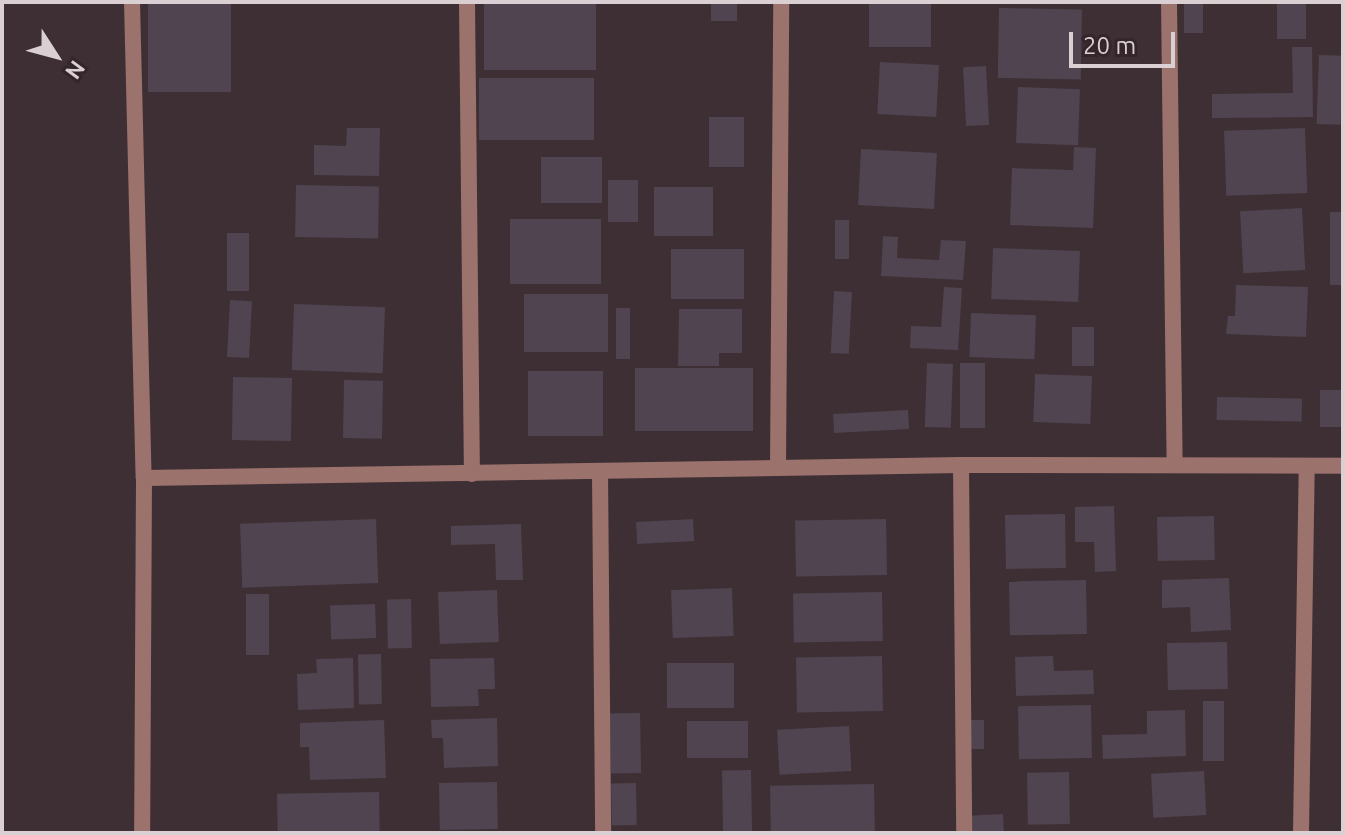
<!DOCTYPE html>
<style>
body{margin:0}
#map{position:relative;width:1345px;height:835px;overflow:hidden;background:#3e2f34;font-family:Ubuntu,sans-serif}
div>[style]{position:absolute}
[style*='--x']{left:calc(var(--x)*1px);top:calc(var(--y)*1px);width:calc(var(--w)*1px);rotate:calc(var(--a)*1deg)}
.building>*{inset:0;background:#4f4450;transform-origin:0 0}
.street>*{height:16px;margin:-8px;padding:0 8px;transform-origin:8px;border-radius:8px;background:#9c726d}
span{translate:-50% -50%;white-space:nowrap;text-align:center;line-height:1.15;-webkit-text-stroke:6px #34252a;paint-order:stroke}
.frame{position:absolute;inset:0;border:4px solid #dacfd3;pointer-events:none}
.north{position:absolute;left:16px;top:16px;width:80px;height:80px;-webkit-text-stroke:6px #34252a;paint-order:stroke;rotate:126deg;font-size:22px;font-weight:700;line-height:32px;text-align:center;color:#dacfd3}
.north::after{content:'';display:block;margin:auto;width:28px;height:36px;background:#dacfd3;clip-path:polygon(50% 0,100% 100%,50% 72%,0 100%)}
.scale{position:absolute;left:1069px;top:32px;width:106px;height:36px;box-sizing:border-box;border:4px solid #dacfd3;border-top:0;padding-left:10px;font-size:24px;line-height:28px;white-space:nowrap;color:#dacfd3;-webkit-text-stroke:6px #34252a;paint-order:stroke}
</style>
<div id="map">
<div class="building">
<i style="left:148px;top:2px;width:83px;height:90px"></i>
<i style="left:484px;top:2px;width:112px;height:68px"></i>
<i style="left:711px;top:2px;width:26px;height:19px"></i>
<i style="left:869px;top:2px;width:62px;height:45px"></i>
<i style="left:1184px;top:2px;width:19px;height:31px"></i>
<i style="left:1277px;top:2px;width:29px;height:37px"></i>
<i style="left:999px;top:8px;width:83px;height:70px;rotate:1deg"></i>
<i style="clip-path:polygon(1292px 47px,1312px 47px,1313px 117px,1212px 118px,1212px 94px,1293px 93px)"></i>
<i style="left:1319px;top:55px;width:24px;height:69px;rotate:2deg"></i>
<i style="left:880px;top:62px;width:59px;height:52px;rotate:3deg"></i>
<i style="left:986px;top:66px;width:59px;height:23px;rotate:87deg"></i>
<i style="left:479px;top:78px;width:115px;height:62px"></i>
<i style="left:1018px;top:87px;width:62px;height:56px;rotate:2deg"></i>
<i style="left:744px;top:117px;width:50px;height:35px;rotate:90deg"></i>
<i style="clip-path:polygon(347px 128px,380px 128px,379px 176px,314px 175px,314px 145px,346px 146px)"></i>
<i style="left:1305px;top:128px;width:65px;height:81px;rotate:88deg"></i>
<i style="clip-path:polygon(1074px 147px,1096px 148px,1093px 228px,1010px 225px,1012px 168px,1073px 170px)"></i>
<i style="left:861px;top:149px;width:76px;height:56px;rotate:3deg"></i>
<i style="left:541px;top:157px;width:61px;height:46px"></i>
<i style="left:608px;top:180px;width:30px;height:42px"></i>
<i style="left:296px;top:185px;width:83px;height:52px;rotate:1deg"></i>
<i style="left:654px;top:187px;width:59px;height:49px"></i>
<i style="left:1302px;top:208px;width:62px;height:62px;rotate:87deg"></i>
<i style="left:1330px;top:212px;width:13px;height:73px"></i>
<i style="left:601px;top:219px;width:65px;height:91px;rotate:90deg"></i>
<i style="left:835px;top:220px;width:14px;height:39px"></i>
<i style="left:227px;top:233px;width:22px;height:58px"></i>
<i style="clip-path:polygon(883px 236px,898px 237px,897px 258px,939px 260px,941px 240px,966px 241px,963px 280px,881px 276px)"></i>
<i style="left:993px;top:248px;width:87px;height:51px;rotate:2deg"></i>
<i style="left:671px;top:249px;width:73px;height:50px"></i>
<i style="clip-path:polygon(1236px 285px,1308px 287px,1306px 337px,1226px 334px,1228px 316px,1235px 316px)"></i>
<i style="clip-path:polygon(944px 287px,962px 288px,958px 350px,910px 348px,911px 326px,941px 327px)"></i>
<i style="left:834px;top:291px;width:18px;height:62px;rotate:3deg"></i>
<i style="left:524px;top:294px;width:84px;height:58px"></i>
<i style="left:230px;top:300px;width:22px;height:57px;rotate:3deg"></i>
<i style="left:294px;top:304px;width:91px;height:66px;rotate:2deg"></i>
<i style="left:616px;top:308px;width:14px;height:51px"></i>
<i style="clip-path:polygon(679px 309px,742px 309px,742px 353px,719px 353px,719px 366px,678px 366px)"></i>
<i style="left:971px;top:313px;width:65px;height:44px;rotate:2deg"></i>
<i style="left:1072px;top:327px;width:22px;height:39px"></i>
<i style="left:927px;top:363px;width:26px;height:64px;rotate:2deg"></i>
<i style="left:960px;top:363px;width:25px;height:65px"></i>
<i style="left:635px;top:368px;width:118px;height:63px"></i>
<i style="left:528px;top:371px;width:75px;height:65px"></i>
<i style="left:1035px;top:374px;width:57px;height:48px;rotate:2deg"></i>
<i style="left:233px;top:377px;width:59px;height:63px;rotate:1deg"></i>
<i style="left:344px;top:380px;width:39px;height:58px;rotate:1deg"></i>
<i style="left:1320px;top:390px;width:23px;height:37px"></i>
<i style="left:1217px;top:397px;width:85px;height:23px;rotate:1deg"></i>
<i style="left:908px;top:410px;width:19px;height:75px;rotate:87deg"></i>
<i style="clip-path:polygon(1114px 506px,1116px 571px,1095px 572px,1094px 542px,1075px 542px,1075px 507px)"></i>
<i style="left:1065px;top:514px;width:54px;height:60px;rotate:89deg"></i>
<i style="left:1214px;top:516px;width:44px;height:57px;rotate:89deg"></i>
<i style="left:376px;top:519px;width:64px;height:136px;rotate:88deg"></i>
<i style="left:693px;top:519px;width:22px;height:57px;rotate:87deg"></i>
<i style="left:886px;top:519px;width:56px;height:91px;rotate:89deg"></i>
<i style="clip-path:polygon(521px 524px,523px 580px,496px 580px,495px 544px,451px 545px,451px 526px)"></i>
<i style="clip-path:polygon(1229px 578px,1231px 630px,1191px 632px,1190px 607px,1162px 608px,1162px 580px)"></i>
<i style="left:1086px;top:580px;width:54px;height:77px;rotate:89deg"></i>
<i style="left:732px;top:588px;width:48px;height:61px;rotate:88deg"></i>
<i style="left:497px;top:590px;width:52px;height:59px;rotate:88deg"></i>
<i style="left:882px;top:592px;width:49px;height:89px;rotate:89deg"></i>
<i style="left:246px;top:594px;width:23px;height:61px"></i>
<i style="left:411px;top:599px;width:49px;height:24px;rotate:89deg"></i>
<i style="left:375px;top:604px;width:34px;height:45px;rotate:88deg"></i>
<i style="left:1227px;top:642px;width:47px;height:60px;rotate:89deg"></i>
<i style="left:381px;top:654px;width:50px;height:23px;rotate:89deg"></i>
<i style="left:882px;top:656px;width:55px;height:86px;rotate:89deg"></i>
<i style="clip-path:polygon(1053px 656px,1054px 671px,1093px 670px,1094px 694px,1016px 696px,1015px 657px)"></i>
<i style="clip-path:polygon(353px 658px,354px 708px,298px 710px,297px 674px,317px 673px,316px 659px)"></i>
<i style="clip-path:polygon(494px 658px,495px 689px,478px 689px,479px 706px,431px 707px,430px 659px)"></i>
<i style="left:734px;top:663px;width:45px;height:67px;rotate:90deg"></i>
<i style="left:1203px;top:701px;width:21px;height:60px"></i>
<i style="left:1091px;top:705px;width:53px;height:73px;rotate:89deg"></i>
<i style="clip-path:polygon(1185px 710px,1186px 756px,1103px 759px,1102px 735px,1147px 734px,1147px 711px)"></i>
<i style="left:640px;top:713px;width:60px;height:30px;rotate:89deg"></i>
<i style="clip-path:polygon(497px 718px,498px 766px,444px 768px,443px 738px,432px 738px,431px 720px)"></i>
<i style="clip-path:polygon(384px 720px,386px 778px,310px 780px,309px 747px,300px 747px,300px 723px)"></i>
<i style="left:984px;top:720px;width:29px;height:17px;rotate:90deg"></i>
<i style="left:748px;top:721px;width:37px;height:61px;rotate:90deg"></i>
<i style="left:849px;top:726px;width:45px;height:72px;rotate:87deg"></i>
<i style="left:751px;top:770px;width:63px;height:29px;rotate:89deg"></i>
<i style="left:1204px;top:771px;width:44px;height:53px;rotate:87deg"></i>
<i style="left:1069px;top:772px;width:52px;height:42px;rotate:89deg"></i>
<i style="left:497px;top:782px;width:47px;height:58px;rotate:89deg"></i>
<i style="left:636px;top:783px;width:42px;height:25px;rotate:89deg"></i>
<i style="left:874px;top:784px;width:49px;height:104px;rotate:89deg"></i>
<i style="left:379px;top:792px;width:41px;height:102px;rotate:89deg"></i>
<i style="left:1003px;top:814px;width:19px;height:35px;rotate:87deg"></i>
</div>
<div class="street">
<i style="--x:132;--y:2;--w:476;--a:88.6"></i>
<i style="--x:144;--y:478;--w:355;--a:90.3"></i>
<i style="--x:467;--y:2;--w:472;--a:89.4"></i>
<i style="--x:1169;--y:2;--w:461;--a:89.3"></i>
<i style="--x:961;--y:465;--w:368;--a:89.5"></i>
<i style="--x:778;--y:467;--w:465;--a:-89.6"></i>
<i style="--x:600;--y:472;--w:361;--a:89.5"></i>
<i style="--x:144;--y:478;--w:817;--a:-0.91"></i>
<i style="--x:961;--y:465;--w:382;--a:0.1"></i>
<i style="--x:1301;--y:833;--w:366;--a:-89.1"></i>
</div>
<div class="frame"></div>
<div class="north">N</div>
<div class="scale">20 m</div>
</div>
